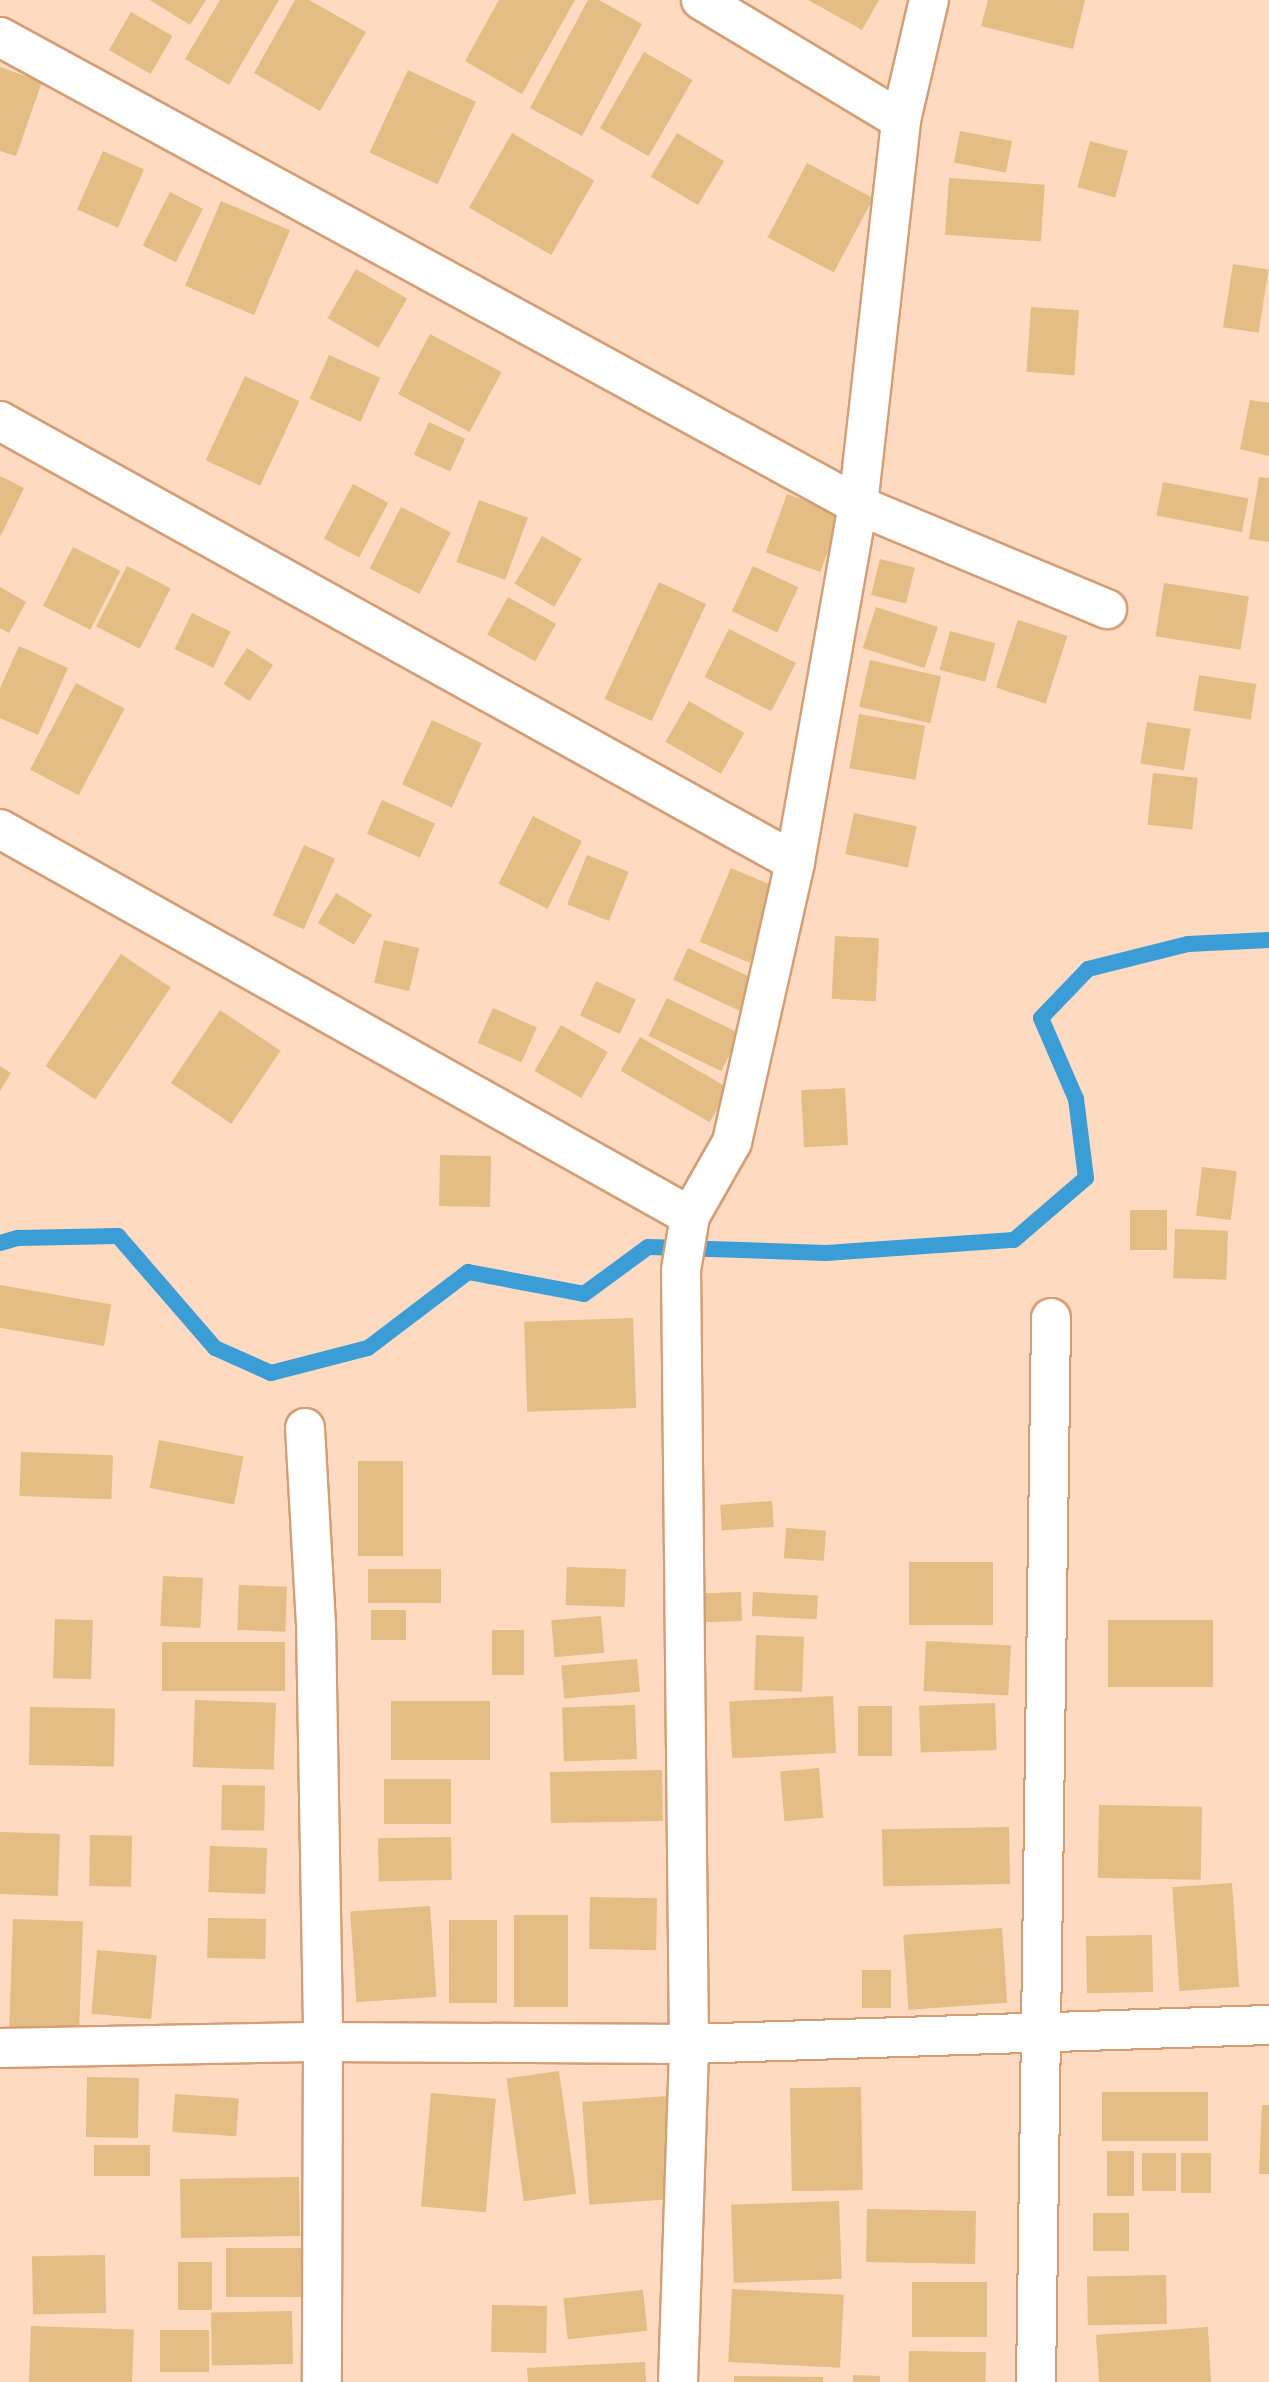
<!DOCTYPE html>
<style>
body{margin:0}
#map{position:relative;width:1269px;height:2382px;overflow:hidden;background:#fedac0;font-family:Overpass,sans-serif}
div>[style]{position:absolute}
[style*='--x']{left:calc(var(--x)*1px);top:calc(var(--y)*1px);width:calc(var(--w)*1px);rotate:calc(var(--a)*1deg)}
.stream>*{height:16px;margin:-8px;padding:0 8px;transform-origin:8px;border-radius:8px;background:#3b9dd5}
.building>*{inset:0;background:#e3bd83;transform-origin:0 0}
.roads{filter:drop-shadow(2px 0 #d59d73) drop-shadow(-2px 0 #d59d73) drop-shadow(0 2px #d59d73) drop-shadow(0 -2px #d59d73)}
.minor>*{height:38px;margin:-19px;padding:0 19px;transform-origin:19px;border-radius:19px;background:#fff}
span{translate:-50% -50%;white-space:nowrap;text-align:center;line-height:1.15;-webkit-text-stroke:7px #fff;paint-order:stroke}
</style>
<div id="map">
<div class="stream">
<i style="--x:0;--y:1243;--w:19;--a:-16"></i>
<i style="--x:18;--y:1238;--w:100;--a:-1.1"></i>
<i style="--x:118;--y:1236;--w:148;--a:49.1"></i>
<i style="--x:215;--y:1348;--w:61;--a:24.1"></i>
<i style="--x:271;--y:1373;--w:100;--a:-14.5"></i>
<i style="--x:368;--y:1348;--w:126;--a:-37.2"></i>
<i style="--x:468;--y:1272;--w:118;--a:10.7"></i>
<i style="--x:584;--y:1294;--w:79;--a:-36.3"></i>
<i style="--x:648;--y:1247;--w:178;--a:1.9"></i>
<i style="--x:826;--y:1253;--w:188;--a:-4"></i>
<i style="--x:1014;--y:1240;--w:95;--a:-40.7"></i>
<i style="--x:1086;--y:1178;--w:80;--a:-97.2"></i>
<i style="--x:1076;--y:1099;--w:88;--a:-113.4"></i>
<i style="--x:1041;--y:1018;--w:68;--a:-46.2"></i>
<i style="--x:1088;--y:969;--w:103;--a:-14"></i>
<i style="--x:1188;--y:944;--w:81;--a:-2.8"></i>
</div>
<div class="building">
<i style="clip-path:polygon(150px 0,206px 0,190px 25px)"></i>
<i style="clip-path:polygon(220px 0,279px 0,229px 85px,185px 59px)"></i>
<i style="clip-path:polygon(295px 0,309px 0,366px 32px,320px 111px,254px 73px)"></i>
<i style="clip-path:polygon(499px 0,575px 0,522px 94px,465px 61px)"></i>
<i style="clip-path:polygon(588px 0,599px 0,642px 24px,582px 136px,530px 108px)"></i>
<i style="clip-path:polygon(808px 0,879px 0,862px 30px)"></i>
<i style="clip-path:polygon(988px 0,1085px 0,1073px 49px,981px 26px)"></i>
<i style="left:131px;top:12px;width:48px;height:44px;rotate:30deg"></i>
<i style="left:644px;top:52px;width:56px;height:88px;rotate:30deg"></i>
<i style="clip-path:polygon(0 67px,42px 82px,16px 156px,0 151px)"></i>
<i style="left:408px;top:70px;width:75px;height:91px;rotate:25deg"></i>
<i style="left:960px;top:131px;width:53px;height:32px;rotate:11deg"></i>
<i style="left:512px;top:133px;width:95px;height:86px;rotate:30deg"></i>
<i style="left:677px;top:133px;width:55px;height:51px;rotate:31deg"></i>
<i style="left:1090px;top:141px;width:39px;height:48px;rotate:15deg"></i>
<i style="left:103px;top:151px;width:45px;height:64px;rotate:24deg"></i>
<i style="left:807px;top:163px;width:75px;height:84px;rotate:28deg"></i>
<i style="left:949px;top:178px;width:96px;height:57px;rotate:4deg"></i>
<i style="left:170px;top:192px;width:37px;height:60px;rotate:27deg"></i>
<i style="left:221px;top:201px;width:75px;height:92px;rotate:23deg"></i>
<i style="left:1233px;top:264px;width:36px;height:64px;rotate:9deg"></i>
<i style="left:356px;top:269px;width:59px;height:57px;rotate:30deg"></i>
<i style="left:1031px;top:307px;width:48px;height:65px;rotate:4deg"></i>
<i style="left:430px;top:334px;width:81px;height:68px;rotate:28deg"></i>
<i style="left:329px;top:355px;width:56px;height:48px;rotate:24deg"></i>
<i style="left:245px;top:376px;width:60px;height:93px;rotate:25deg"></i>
<i style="clip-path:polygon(1250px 400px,1269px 403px,1269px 456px,1240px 449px)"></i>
<i style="left:429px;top:422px;width:40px;height:36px;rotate:25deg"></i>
<i style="clip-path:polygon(0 476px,24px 488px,0 537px)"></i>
<i style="clip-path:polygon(1259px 477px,1269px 478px,1269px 542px,1249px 539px)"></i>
<i style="left:1163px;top:482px;width:87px;height:34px;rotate:11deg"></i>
<i style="left:353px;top:484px;width:40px;height:62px;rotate:28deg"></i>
<i style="left:787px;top:494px;width:58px;height:62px;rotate:20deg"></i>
<i style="left:479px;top:500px;width:52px;height:66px;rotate:20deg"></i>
<i style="left:401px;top:507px;width:56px;height:69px;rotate:27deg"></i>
<i style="left:542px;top:536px;width:46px;height:55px;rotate:30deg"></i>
<i style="left:73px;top:547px;width:53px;height:66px;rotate:27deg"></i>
<i style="left:880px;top:559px;width:36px;height:37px;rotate:14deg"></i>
<i style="left:127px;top:566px;width:49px;height:68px;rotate:27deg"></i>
<i style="left:753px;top:566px;width:50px;height:50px;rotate:25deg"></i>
<i style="left:659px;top:582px;width:52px;height:129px;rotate:25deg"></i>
<i style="left:1164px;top:583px;width:86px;height:54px;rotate:9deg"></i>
<i style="clip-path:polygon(0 587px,26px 602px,9px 633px,0 628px)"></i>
<i style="left:508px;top:597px;width:55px;height:43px;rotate:29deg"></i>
<i style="left:876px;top:607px;width:65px;height:43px;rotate:18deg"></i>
<i style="left:192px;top:613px;width:43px;height:40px;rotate:26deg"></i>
<i style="left:1018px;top:620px;width:52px;height:71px;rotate:18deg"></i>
<i style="left:729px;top:629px;width:75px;height:54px;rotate:27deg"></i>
<i style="left:950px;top:631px;width:47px;height:40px;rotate:15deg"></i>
<i style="clip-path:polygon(19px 646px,68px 668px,38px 735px,0 718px,0 688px)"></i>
<i style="left:247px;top:648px;width:31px;height:43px;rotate:33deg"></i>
<i style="left:870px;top:660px;width:73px;height:48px;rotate:13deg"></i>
<i style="left:1199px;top:675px;width:58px;height:36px;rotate:9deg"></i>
<i style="left:76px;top:683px;width:55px;height:98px;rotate:28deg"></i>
<i style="left:689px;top:701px;width:64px;height:47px;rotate:30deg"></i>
<i style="left:859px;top:714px;width:67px;height:55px;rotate:10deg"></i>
<i style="left:432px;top:720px;width:55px;height:71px;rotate:25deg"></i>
<i style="left:1147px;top:722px;width:44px;height:42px;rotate:9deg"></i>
<i style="left:1153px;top:773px;width:45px;height:52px;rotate:6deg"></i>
<i style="left:382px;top:800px;width:58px;height:37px;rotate:24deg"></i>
<i style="left:854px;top:813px;width:64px;height:42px;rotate:12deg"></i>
<i style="left:533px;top:816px;width:55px;height:76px;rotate:27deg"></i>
<i style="left:304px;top:845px;width:34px;height:77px;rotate:24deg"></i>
<i style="left:587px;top:855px;width:45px;height:53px;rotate:22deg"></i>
<i style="left:731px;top:868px;width:54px;height:80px;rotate:23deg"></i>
<i style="left:336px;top:893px;width:42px;height:35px;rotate:31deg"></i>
<i style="left:835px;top:936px;width:44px;height:63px;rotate:3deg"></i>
<i style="left:384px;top:940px;width:36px;height:44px;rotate:13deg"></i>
<i style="left:688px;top:948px;width:85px;height:35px;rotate:25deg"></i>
<i style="left:121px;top:954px;width:60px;height:135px;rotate:34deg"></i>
<i style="left:596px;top:981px;width:44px;height:38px;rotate:25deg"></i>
<i style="left:667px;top:998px;width:81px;height:42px;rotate:26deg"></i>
<i style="left:493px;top:1008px;width:48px;height:38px;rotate:24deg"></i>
<i style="left:220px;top:1010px;width:73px;height:88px;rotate:34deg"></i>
<i style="left:561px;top:1025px;width:54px;height:53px;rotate:30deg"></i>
<i style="left:640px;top:1037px;width:103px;height:39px;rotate:30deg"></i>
<i style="clip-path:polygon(0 1066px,11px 1073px,0 1091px)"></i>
<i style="left:845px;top:1088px;width:57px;height:44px;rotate:87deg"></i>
<i style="left:440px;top:1155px;width:51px;height:51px;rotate:1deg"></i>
<i style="left:1202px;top:1167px;width:35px;height:49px;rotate:7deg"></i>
<i style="left:1130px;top:1210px;width:37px;height:40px"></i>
<i style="left:1175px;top:1229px;width:53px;height:49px;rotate:2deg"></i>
<i style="left:0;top:1285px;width:113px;height:42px;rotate:10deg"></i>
<i style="left:633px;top:1318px;width:90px;height:109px;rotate:88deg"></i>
<i style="left:159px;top:1440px;width:86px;height:49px;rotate:11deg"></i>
<i style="left:21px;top:1452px;width:92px;height:44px;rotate:2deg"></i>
<i style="left:358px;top:1461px;width:45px;height:95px"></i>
<i style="left:772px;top:1501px;width:26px;height:52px;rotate:86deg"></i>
<i style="left:786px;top:1528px;width:40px;height:30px;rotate:4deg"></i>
<i style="left:993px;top:1562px;width:63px;height:84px;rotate:90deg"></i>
<i style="left:567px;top:1567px;width:59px;height:38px;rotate:2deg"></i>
<i style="left:368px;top:1569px;width:73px;height:34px"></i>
<i style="left:163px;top:1576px;width:40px;height:50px;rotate:3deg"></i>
<i style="left:239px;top:1585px;width:48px;height:45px;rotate:2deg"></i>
<i style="left:741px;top:1592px;width:29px;height:39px;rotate:88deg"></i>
<i style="left:753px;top:1592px;width:65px;height:24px;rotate:3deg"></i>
<i style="left:371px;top:1610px;width:35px;height:30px"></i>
<i style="left:601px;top:1616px;width:37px;height:50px;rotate:85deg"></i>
<i style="left:55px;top:1619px;width:38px;height:59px;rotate:2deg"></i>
<i style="left:1108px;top:1620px;width:105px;height:67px"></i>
<i style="left:492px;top:1630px;width:32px;height:45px"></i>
<i style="left:756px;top:1635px;width:48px;height:55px;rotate:2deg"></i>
<i style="left:926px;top:1641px;width:85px;height:50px;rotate:3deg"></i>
<i style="left:162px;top:1642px;width:123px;height:49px"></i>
<i style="left:637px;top:1659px;width:33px;height:76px;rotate:85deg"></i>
<i style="left:833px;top:1696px;width:57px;height:104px;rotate:87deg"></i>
<i style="left:195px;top:1700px;width:81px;height:67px;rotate:2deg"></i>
<i style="left:391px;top:1701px;width:99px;height:59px"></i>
<i style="left:995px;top:1703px;width:47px;height:76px;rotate:88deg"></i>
<i style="left:635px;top:1705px;width:54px;height:73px;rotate:88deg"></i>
<i style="left:858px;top:1706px;width:34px;height:50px"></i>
<i style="left:30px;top:1707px;width:85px;height:58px;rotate:1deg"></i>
<i style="left:819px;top:1768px;width:50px;height:39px;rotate:85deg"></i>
<i style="left:662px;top:1770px;width:51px;height:112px;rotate:89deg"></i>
<i style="left:384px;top:1779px;width:67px;height:45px"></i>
<i style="left:222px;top:1785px;width:43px;height:45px;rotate:1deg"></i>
<i style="left:1099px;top:1805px;width:103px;height:73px;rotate:1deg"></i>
<i style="left:1009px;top:1827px;width:57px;height:127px;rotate:89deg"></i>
<i style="left:0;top:1832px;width:60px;height:62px;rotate:2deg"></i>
<i style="left:90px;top:1835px;width:42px;height:51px;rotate:1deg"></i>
<i style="left:451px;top:1837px;width:43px;height:73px;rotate:89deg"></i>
<i style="left:210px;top:1846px;width:57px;height:46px;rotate:2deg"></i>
<i style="left:1232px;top:1883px;width:104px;height:60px;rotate:86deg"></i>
<i style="left:590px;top:1897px;width:67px;height:52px;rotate:1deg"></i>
<i style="left:430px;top:1906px;width:91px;height:80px;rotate:86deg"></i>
<i style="left:514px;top:1915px;width:54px;height:92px"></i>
<i style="left:208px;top:1918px;width:58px;height:40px;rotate:1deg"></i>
<i style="left:13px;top:1919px;width:70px;height:110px;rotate:2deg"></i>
<i style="left:449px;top:1920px;width:48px;height:83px"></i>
<i style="left:1002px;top:1928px;width:75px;height:99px;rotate:86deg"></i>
<i style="left:1152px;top:1935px;width:57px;height:66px;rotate:89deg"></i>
<i style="left:97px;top:1950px;width:60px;height:64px;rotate:5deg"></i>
<i style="left:862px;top:1970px;width:29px;height:38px"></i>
<i style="left:559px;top:2071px;width:124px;height:53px;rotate:82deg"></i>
<i style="left:87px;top:2077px;width:52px;height:60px;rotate:1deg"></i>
<i style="left:861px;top:2087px;width:103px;height:71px;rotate:89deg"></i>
<i style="left:1102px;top:2092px;width:106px;height:49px"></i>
<i style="left:431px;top:2093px;width:65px;height:114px;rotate:5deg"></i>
<i style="left:175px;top:2094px;width:64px;height:38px;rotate:4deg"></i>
<i style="left:669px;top:2096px;width:103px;height:87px;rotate:86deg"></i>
<i style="clip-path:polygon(1262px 2105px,1269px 2105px,1269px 2174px,1259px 2174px)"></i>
<i style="left:150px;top:2145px;width:31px;height:56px;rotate:90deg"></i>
<i style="left:1107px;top:2151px;width:27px;height:45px"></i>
<i style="left:1142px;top:2153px;width:34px;height:38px"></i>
<i style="left:1181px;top:2153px;width:30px;height:40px"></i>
<i style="left:299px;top:2177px;width:59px;height:119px;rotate:89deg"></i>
<i style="left:839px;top:2201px;width:78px;height:108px;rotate:88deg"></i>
<i style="left:867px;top:2209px;width:109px;height:53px;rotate:1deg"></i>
<i style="left:1093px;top:2213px;width:36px;height:38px"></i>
<i style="left:226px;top:2248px;width:75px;height:49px"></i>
<i style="left:105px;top:2255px;width:58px;height:73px;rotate:89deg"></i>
<i style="left:212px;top:2262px;width:48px;height:34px;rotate:90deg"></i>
<i style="left:1166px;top:2275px;width:49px;height:79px;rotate:89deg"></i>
<i style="left:987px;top:2282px;width:55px;height:75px;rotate:90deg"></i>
<i style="left:732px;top:2289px;width:112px;height:73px;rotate:3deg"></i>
<i style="left:643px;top:2290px;width:41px;height:80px;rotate:84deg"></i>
<i style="left:492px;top:2305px;width:55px;height:47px;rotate:1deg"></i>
<i style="left:292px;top:2311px;width:53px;height:81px;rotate:89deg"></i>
<i style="left:31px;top:2326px;width:103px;height:56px;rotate:2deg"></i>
<i style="clip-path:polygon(1208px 2327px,1211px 2382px,1099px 2382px,1096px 2335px)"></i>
<i style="left:209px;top:2330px;width:42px;height:49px;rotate:90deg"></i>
<i style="left:909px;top:2351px;width:77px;height:31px;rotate:1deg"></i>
<i style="clip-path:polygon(645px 2362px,646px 2382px,528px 2382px,527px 2368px)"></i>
<i style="clip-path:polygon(853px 2375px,880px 2376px,880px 2382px,853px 2382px)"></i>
<i style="clip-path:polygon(734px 2376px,823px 2377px,823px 2382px,734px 2382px)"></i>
</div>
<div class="roads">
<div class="minor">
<i style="--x:701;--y:0;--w:233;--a:31"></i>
<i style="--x:0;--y:37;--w:977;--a:28.61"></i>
<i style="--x:858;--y:505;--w:270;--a:22.7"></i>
<i style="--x:0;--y:421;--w:909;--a:29.02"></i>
<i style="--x:0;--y:829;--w:791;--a:29.29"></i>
<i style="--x:305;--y:1428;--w:197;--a:86.8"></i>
<i style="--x:316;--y:1625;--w:417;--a:89"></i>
<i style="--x:323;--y:2042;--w:340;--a:90.2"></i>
<i style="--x:0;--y:2048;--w:323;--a:-1.1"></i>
<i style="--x:323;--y:2042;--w:366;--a:0.3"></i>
<i style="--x:689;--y:2044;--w:580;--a:-1.88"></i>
<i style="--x:678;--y:2382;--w:338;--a:-88.1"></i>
<i style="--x:689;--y:2044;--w:774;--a:-90.59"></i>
<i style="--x:681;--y:1270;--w:55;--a:-80.5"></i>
<i style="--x:690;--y:1216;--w:85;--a:-60.4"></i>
<i style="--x:732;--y:1142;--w:287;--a:-77.3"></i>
<i style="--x:795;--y:862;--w:363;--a:-80"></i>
<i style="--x:858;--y:505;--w:387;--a:-83.6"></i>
<i style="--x:901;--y:120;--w:123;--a:-76.9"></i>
<i style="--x:1036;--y:2382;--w:1064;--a:-89.19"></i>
</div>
</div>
</div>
